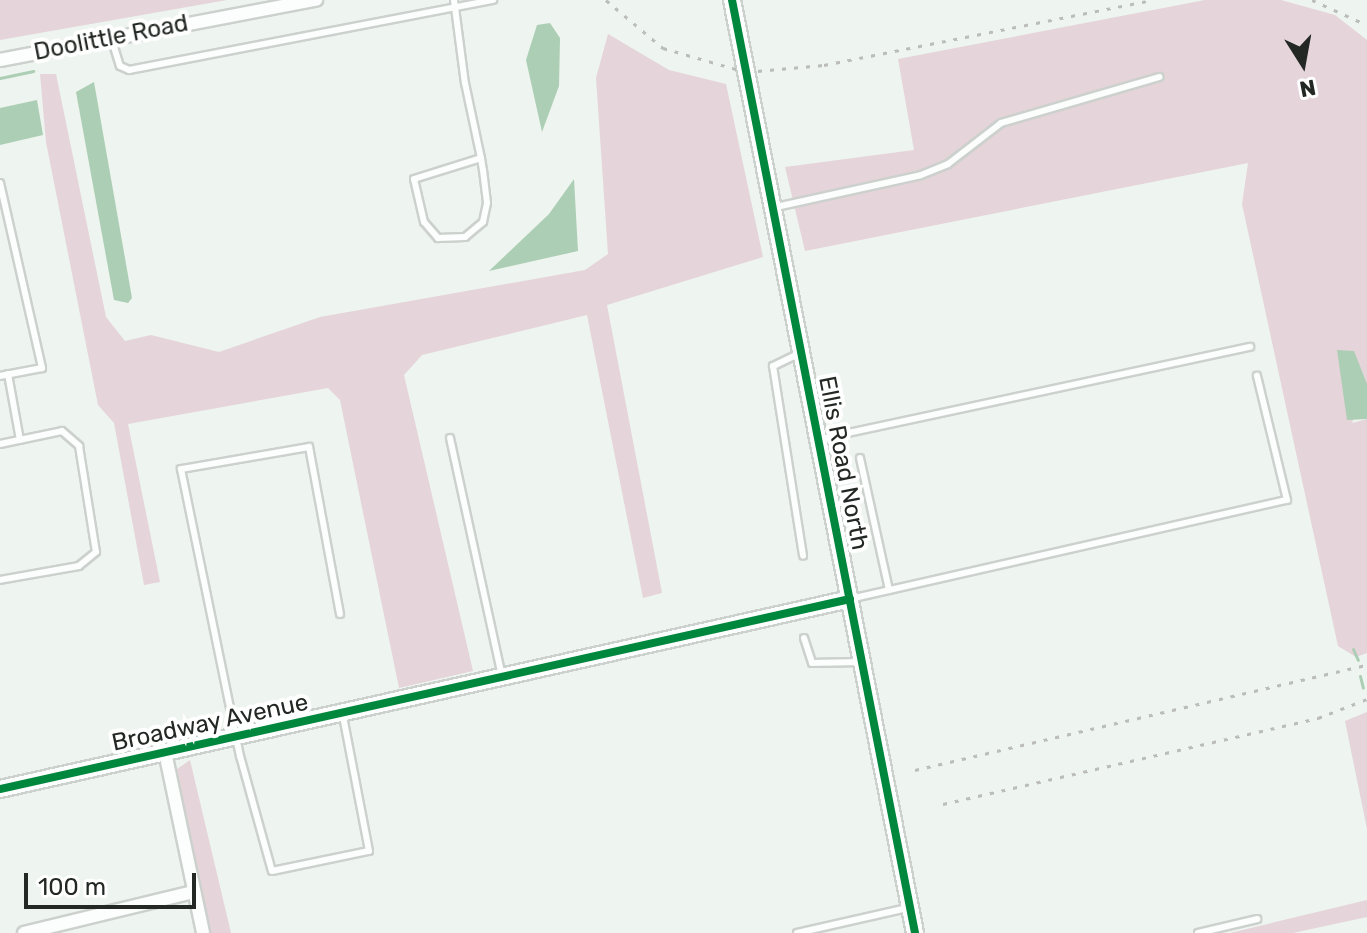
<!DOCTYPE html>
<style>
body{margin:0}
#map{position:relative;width:1367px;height:933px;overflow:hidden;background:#eef4ef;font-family:Rubik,sans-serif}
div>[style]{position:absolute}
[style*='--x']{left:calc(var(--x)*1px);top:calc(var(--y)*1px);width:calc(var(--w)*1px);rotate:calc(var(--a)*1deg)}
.green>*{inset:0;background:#e5d4da}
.water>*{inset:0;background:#acceb4}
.stream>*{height:3px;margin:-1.5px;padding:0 1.5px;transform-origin:1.5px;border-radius:1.5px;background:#acceb4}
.roads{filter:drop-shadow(2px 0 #ccd1cd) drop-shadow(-2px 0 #ccd1cd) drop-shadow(0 2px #ccd1cd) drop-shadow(0 -2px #ccd1cd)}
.service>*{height:6px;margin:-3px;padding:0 3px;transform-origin:3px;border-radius:3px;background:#fcfdfd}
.minor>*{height:12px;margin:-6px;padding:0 6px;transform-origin:6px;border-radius:6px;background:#fcfdfd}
.tertiary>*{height:16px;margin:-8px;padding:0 8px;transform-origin:8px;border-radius:8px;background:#fcfdfd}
.rail>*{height:3px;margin-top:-1.5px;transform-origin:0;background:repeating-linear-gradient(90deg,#bbbdbb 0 4px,transparent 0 12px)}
.cycleway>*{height:8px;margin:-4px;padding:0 4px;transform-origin:4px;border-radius:4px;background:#00873e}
span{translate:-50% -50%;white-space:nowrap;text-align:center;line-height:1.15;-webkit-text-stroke:8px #fff;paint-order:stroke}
.street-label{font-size:24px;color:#232824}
.north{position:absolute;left:1263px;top:24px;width:80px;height:80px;-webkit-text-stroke:6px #fff;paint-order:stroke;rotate:169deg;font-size:22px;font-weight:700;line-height:32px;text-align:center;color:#232824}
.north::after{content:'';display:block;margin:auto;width:28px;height:36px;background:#232824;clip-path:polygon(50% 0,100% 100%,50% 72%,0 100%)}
.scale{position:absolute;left:24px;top:873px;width:172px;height:36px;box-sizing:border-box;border:4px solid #232824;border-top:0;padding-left:10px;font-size:24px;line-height:28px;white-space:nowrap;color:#232824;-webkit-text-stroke:6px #fff;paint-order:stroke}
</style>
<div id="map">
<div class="green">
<i style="clip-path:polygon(0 0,227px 0,0 40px)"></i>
<i style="clip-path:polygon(1205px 0,1281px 0,1335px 15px,1367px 40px,1367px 384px,1352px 423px,1367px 419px,1367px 653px,1356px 657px,1338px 646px,1242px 204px,1248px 163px,805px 251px,785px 167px,914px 150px,898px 59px)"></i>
<i style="clip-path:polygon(608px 34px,669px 70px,726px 84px,763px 257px,607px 305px,662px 593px,643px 598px,587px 315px,422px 355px,404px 375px,473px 671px,399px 688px,340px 400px,328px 388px,128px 424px,160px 582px,144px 585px,114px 423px,98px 405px,46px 142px,40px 74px,56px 74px,106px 317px,125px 341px,151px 335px,219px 352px,320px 317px,585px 270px,608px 254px,596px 78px)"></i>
<i style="clip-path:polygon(1367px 712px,1367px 829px,1345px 721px)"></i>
<i style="clip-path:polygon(190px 760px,231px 933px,208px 933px,173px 772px)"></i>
<i style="clip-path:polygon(1367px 900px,1367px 917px,1293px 933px,1230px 933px)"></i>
</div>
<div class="water">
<i style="clip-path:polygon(550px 23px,560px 38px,559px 86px,542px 132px,526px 60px,537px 25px)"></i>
<i style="clip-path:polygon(94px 82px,132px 298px,128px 303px,114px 300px,76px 92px)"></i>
<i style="clip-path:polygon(37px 100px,43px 135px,0 145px,0 108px)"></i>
<i style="clip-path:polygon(574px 179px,578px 251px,489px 271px,549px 214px)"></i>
<i style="clip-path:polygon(1337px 350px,1354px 351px,1367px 384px,1367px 419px,1347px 420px)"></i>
</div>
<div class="stream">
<i style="--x:0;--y:78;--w:34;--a:-12"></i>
<i style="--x:1353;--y:649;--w:12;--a:66"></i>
<i style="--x:1360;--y:676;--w:12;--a:76"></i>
</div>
<div class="roads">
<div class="service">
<i style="--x:454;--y:0;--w:84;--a:82.5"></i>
<i style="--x:465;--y:83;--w:77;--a:78"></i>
<i style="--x:481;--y:158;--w:12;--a:81"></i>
<i style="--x:483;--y:170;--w:33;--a:83"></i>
<i style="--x:487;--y:203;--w:19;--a:102"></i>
<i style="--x:483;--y:222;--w:23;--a:140"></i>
<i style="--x:465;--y:237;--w:27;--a:178"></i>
<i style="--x:438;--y:238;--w:21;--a:-131"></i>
<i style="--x:424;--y:222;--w:44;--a:-103.1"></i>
<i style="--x:414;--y:179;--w:70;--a:-17.4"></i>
<i style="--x:111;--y:37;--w:30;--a:73"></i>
<i style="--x:120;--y:66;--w:10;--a:24"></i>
<i style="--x:129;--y:70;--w:371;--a:-10.9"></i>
<i style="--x:0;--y:183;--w:190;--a:77.2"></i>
<i style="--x:42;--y:368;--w:43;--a:169.2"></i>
<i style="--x:776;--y:207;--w:148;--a:-12.4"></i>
<i style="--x:921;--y:175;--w:29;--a:-22"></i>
<i style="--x:948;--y:164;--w:67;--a:-37.7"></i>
<i style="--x:1001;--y:123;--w:165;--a:-16.2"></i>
<i style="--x:798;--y:354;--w:28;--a:154"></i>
<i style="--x:773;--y:366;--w:192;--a:81"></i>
<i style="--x:8;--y:374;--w:67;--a:79.7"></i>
<i style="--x:450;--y:438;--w:245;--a:77.7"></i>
<i style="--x:820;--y:439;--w:440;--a:-12.1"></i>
<i style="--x:0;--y:444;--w:63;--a:-11.8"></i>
<i style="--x:62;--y:431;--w:23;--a:41"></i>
<i style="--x:79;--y:446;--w:107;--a:80.9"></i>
<i style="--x:96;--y:552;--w:22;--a:141"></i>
<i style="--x:79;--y:566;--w:80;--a:170"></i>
<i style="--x:860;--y:458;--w:135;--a:77.6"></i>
<i style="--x:850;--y:599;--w:448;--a:-12.8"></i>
<i style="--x:1287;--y:500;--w:128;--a:-103.6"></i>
<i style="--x:340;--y:614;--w:170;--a:-100.5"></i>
<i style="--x:309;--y:447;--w:130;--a:170.2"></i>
<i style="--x:181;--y:469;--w:293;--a:78.4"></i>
<i style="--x:240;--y:756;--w:119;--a:74.5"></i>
<i style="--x:272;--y:871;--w:99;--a:-11.7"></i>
<i style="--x:369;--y:851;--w:137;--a:-100.9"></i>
<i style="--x:804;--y:638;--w:26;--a:72"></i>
<i style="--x:812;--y:663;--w:47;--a:-1.2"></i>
<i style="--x:797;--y:933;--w:113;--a:-12.8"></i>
<i style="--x:1198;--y:933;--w:61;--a:-13.3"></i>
</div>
<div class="minor">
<i style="--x:0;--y:60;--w:322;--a:-10.8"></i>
<i style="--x:165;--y:752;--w:185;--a:78.1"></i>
<i style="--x:24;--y:933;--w:175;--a:-13.6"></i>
</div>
<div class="tertiary">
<i style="--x:732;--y:0;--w:951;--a:78.9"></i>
<i style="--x:0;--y:789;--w:871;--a:-12.6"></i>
</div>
</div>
<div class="rail">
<i style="--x:606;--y:0;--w:75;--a:40.1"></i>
<i style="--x:663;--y:48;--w:86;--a:16.1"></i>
<i style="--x:746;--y:72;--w:78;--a:-5.1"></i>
<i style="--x:824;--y:65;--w:333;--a:-11.2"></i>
<i style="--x:1312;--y:0;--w:60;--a:24.4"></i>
<i style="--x:915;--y:770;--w:464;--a:-13.1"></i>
<i style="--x:943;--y:804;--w:385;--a:-12.9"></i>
<i style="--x:1318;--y:718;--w:53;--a:-21.2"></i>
</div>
<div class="cycleway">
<i style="--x:732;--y:0;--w:951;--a:78.9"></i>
<i style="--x:0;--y:789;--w:871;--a:-12.6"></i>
</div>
<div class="street-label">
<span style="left:111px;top:38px;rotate:-11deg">Doolittle Road</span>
<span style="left:843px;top:463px;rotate:79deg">Ellis Road North</span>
<span style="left:210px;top:723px;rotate:-12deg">Broadway Avenue</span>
</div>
<div class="north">N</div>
<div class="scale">100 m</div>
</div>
